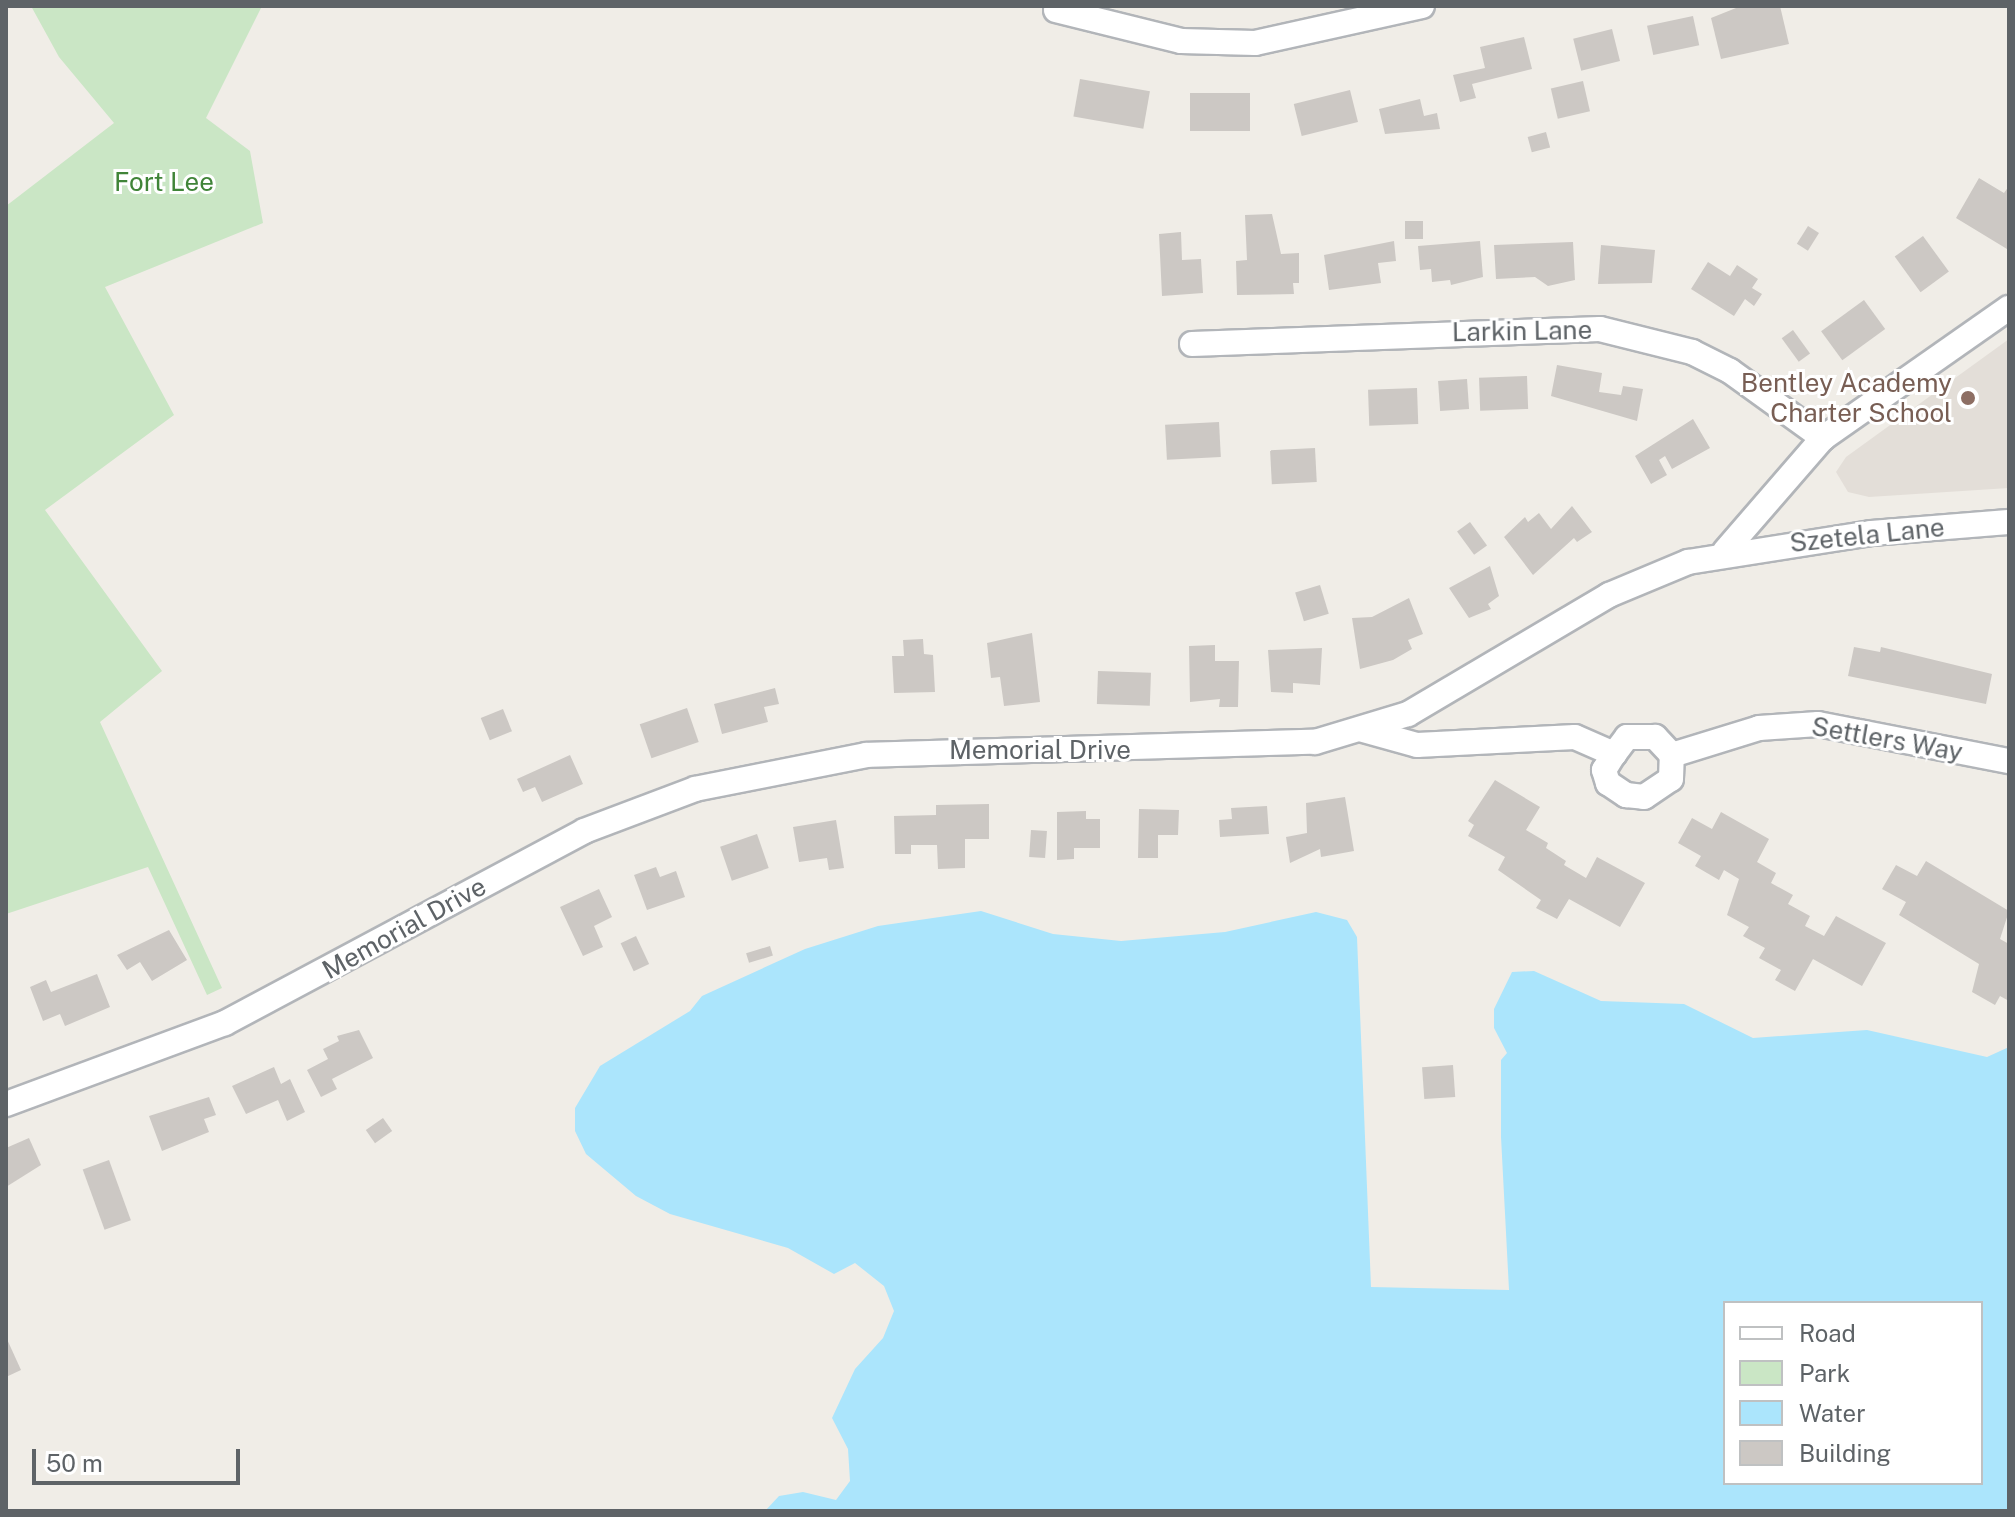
<!DOCTYPE html>
<style>
body{margin:0}
#map{position:relative;width:2015px;height:1517px;overflow:hidden;background:#f0ede7;font-family:"Public Sans",sans-serif}
div>[style]{position:absolute}
[style*='--x']{left:calc(var(--x)*1px);top:calc(var(--y)*1px);width:calc(var(--w)*1px);rotate:calc(var(--a)*1deg)}
.education>*{inset:0;background:#e3ded8}
.green>*{inset:0;background:#cae6c5}
.water>*{inset:0;background:#abe5fc}
.building>*{inset:0;background:#ccc8c4;transform-origin:0 0}
.roads{filter:drop-shadow(2px 0 #b2b5b9) drop-shadow(-2px 0 #b2b5b9) drop-shadow(0 2px #b2b5b9) drop-shadow(0 -2px #b2b5b9)}
.street>*{height:24px;margin:-12px;padding:0 12px;transform-origin:12px;border-radius:12px;background:#fff}
.dots>*{width:22px;height:22px;translate:-50% -50%;box-sizing:border-box;border:4px solid #fff;border-radius:50%}
span{translate:-50% -50%;white-space:nowrap;text-align:center;line-height:1.15;-webkit-text-stroke:6px #fff;paint-order:stroke}
.park-label{font-size:26px;color:#408438}
.street-label{font-size:26px;color:#5e6367}
.education-label{font-size:26px;color:#785e54}
.right{translate:-100% -50%;text-align:right}
.frame{position:absolute;inset:0;border:8px solid #5e6367;pointer-events:none}
.legend{position:absolute;left:1723px;top:1301px;width:260px;height:184px;box-sizing:border-box;background:#fff;border:2px solid #bfc1c2;margin:0;padding:10px 14px;list-style:none;font-size:24px;color:#5e6367}
.legend li{display:flex;align-items:center;gap:16px;height:40px}
.legend b{width:40px;border:2px solid #bfc1c2}
.scale{position:absolute;left:32px;top:1449px;width:208px;height:36px;box-sizing:border-box;border:4px solid #5e6367;border-top:0;padding-left:10px;font-size:24px;line-height:28px;white-space:nowrap;color:#5e6367;-webkit-text-stroke:6px #fff;paint-order:stroke}
</style>
<div id="map">
<div class="education">
<i style="clip-path:polygon(2009px 339px,2009px 488px,1869px 497px,1848px 492px,1836px 472px,1846px 457px)"></i>
</div>
<div class="green">
<i style="clip-path:polygon(31px 6px,262px 6px,206px 118px,250px 151px,263px 223px,105px 287px,174px 415px,45px 510px,162px 671px,100px 722px,222px 988px,207px 995px,148px 867px,6px 914px,6px 206px,114px 123px,59px 57px)"></i>
</div>
<div class="water">
<i style="clip-path:polygon(evenodd,981px 911px,1053px 934px,1121px 941px,1225px 932px,1316px 912px,1347px 920px,1357px 937px,1371px 1287px,1509px 1290px,1501px 1137px,1501px 1060px,1507px 1053px,1494px 1028px,1494px 1009px,1512px 972px,1534px 971px,1601px 1001px,1684px 1004px,1753px 1038px,1867px 1030px,1987px 1057px,2009px 1047px,2009px 1511px,765px 1511px,779px 1496px,803px 1492px,836px 1500px,850px 1481px,848px 1449px,832px 1418px,855px 1369px,883px 1338px,894px 1311px,884px 1286px,855px 1263px,834px 1274px,788px 1248px,670px 1214px,636px 1196px,586px 1154px,575px 1131px,575px 1108px,600px 1066px,690px 1011px,702px 996px,805px 949px,878px 926px,981px 911px,1725px 1303px,1981px 1303px,1981px 1483px,1725px 1483px,1725px 1303px)"></i>
</div>
<div class="building">
<i style="clip-path:polygon(1741px 6px,1780px 6px,1789px 44px,1721px 59px,1711px 18px)"></i>
<i style="left:1693px;top:16px;width:30px;height:47px;rotate:78deg"></i>
<i style="left:1612px;top:29px;width:33px;height:40px;rotate:76deg"></i>
<i style="clip-path:polygon(1524px 37px,1532px 69px,1472px 84px,1476px 98px,1460px 102px,1453px 75px,1485px 68px,1480px 47px)"></i>
<i style="left:1080px;top:79px;width:71px;height:38px;rotate:10deg"></i>
<i style="left:1583px;top:81px;width:31px;height:33px;rotate:77deg"></i>
<i style="left:1350px;top:90px;width:33px;height:58px;rotate:76deg"></i>
<i style="left:1190px;top:93px;width:60px;height:38px"></i>
<i style="clip-path:polygon(1420px 99px,1424px 116px,1437px 113px,1440px 129px,1385px 134px,1379px 109px)"></i>
<i style="left:1546px;top:132px;width:16px;height:19px;rotate:75deg"></i>
<i style="clip-path:polygon(1979px 178px,2004px 193px,2009px 186px,2007px 249px,1956px 218px)"></i>
<i style="clip-path:polygon(1272px 214px,1281px 254px,1299px 253px,1299px 283px,1293px 283px,1294px 294px,1237px 295px,1236px 261px,1247px 260px,1245px 215px)"></i>
<i style="left:1423px;top:221px;width:18px;height:18px;rotate:90deg"></i>
<i style="left:1808px;top:226px;width:13px;height:21px;rotate:32deg"></i>
<i style="clip-path:polygon(1181px 232px,1182px 260px,1201px 259px,1203px 293px,1162px 296px,1159px 234px)"></i>
<i style="left:1923px;top:236px;width:44px;height:35px;rotate:54deg"></i>
<i style="clip-path:polygon(1394px 241px,1396px 261px,1378px 263px,1381px 283px,1329px 290px,1324px 255px)"></i>
<i style="clip-path:polygon(1480px 241px,1483px 277px,1451px 285px,1450px 280px,1432px 282px,1431px 269px,1420px 270px,1418px 246px)"></i>
<i style="clip-path:polygon(1573px 242px,1575px 280px,1548px 286px,1535px 277px,1496px 279px,1494px 245px)"></i>
<i style="clip-path:polygon(1601px 245px,1655px 250px,1652px 283px,1598px 284px)"></i>
<i style="clip-path:polygon(1708px 262px,1730px 276px,1737px 265px,1758px 279px,1752px 288px,1762px 294px,1754px 306px,1745px 299px,1734px 316px,1691px 289px)"></i>
<i style="left:1864px;top:300px;width:36px;height:53px;rotate:54deg"></i>
<i style="left:1793px;top:330px;width:29px;height:14px;rotate:54deg"></i>
<i style="clip-path:polygon(1557px 365px,1602px 373px,1599px 392px,1621px 395px,1623px 386px,1643px 389px,1637px 421px,1551px 396px)"></i>
<i style="left:1527px;top:376px;width:33px;height:48px;rotate:88deg"></i>
<i style="left:1467px;top:379px;width:30px;height:29px;rotate:86deg"></i>
<i style="left:1417px;top:388px;width:36px;height:49px;rotate:88deg"></i>
<i style="clip-path:polygon(1693px 419px,1710px 448px,1672px 469px,1665px 456px,1659px 460px,1667px 475px,1651px 484px,1635px 456px)"></i>
<i style="left:1219px;top:422px;width:35px;height:54px;rotate:87deg"></i>
<i style="left:1315px;top:448px;width:34px;height:45px;rotate:87deg"></i>
<i style="clip-path:polygon(1572px 506px,1592px 532px,1577px 542px,1574px 538px,1533px 575px,1504px 537px,1525px 517px,1528px 522px,1539px 513px,1551px 529px)"></i>
<i style="left:1470px;top:522px;width:29px;height:16px;rotate:54deg"></i>
<i style="clip-path:polygon(1490px 566px,1499px 596px,1488px 604px,1491px 609px,1469px 618px,1449px 588px)"></i>
<i style="left:1320px;top:585px;width:30px;height:26px;rotate:73deg"></i>
<i style="clip-path:polygon(1409px 598px,1423px 634px,1408px 640px,1412px 649px,1393px 660px,1360px 669px,1352px 618px,1372px 617px)"></i>
<i style="clip-path:polygon(1032px 633px,1040px 702px,1004px 706px,1000px 677px,991px 678px,987px 643px)"></i>
<i style="clip-path:polygon(923px 639px,924px 654px,933px 655px,935px 692px,894px 693px,892px 656px,904px 656px,903px 640px)"></i>
<i style="clip-path:polygon(1215px 645px,1215px 661px,1239px 661px,1238px 707px,1219px 707px,1220px 699px,1190px 702px,1189px 646px)"></i>
<i style="clip-path:polygon(1854px 647px,1880px 652px,1881px 647px,1992px 674px,1986px 704px,1848px 676px)"></i>
<i style="clip-path:polygon(1322px 648px,1320px 685px,1293px 683px,1293px 693px,1271px 692px,1268px 650px)"></i>
<i style="left:1098px;top:671px;width:53px;height:33px;rotate:2deg"></i>
<i style="clip-path:polygon(775px 688px,779px 704px,764px 707px,768px 722px,722px 734px,714px 704px)"></i>
<i style="left:687px;top:708px;width:36px;height:50px;rotate:71deg"></i>
<i style="left:503px;top:709px;width:24px;height:24px;rotate:68deg"></i>
<i style="clip-path:polygon(570px 755px,583px 784px,542px 802px,535px 787px,523px 792px,517px 779px)"></i>
<i style="clip-path:polygon(1495px 780px,1540px 807px,1526px 830px,1548px 843px,1546px 848px,1566px 861px,1564px 865px,1586px 878px,1597px 857px,1645px 883px,1620px 927px,1569px 899px,1557px 919px,1536px 908px,1541px 900px,1498px 870px,1505px 857px,1468px 836px,1474px 825px,1468px 821px)"></i>
<i style="clip-path:polygon(1345px 797px,1354px 851px,1321px 857px,1320px 849px,1290px 863px,1286px 837px,1307px 833px,1306px 803px)"></i>
<i style="clip-path:polygon(989px 804px,989px 839px,965px 839px,965px 868px,938px 869px,937px 845px,911px 845px,911px 854px,895px 854px,894px 816px,936px 815px,936px 805px)"></i>
<i style="clip-path:polygon(1267px 806px,1269px 834px,1220px 837px,1219px 820px,1232px 819px,1231px 808px)"></i>
<i style="clip-path:polygon(1139px 809px,1179px 810px,1178px 835px,1158px 835px,1158px 858px,1138px 858px)"></i>
<i style="clip-path:polygon(1086px 811px,1086px 819px,1100px 819px,1100px 848px,1074px 848px,1074px 859px,1057px 860px,1057px 812px)"></i>
<i style="clip-path:polygon(1721px 812px,1769px 839px,1757px 862px,1776px 873px,1771px 883px,1793px 895px,1788px 904px,1810px 916px,1805px 926px,1824px 936px,1836px 916px,1886px 943px,1862px 986px,1813px 959px,1795px 991px,1775px 980px,1781px 970px,1759px 958px,1765px 948px,1743px 936px,1749px 927px,1727px 915px,1739px 879px,1724px 870px,1719px 880px,1695px 866px,1701px 856px,1678px 843px,1692px 818px,1712px 829px)"></i>
<i style="clip-path:polygon(836px 820px,844px 868px,829px 870px,827px 858px,799px 862px,793px 827px)"></i>
<i style="left:1031px;top:830px;width:16px;height:27px;rotate:4deg"></i>
<i style="left:757px;top:834px;width:36px;height:39px;rotate:71deg"></i>
<i style="clip-path:polygon(1926px 861px,2009px 911px,2000px 939px,2009px 944px,2009px 1001px,2000px 996px,1995px 1005px,1972px 992px,1979px 964px,1899px 915px,1906px 902px,1882px 889px,1896px 865px,1917px 876px)"></i>
<i style="clip-path:polygon(656px 867px,660px 877px,676px 871px,685px 897px,647px 910px,634px 875px)"></i>
<i style="clip-path:polygon(599px 889px,612px 917px,594px 926px,603px 947px,583px 956px,560px 907px)"></i>
<i style="clip-path:polygon(169px 930px,187px 960px,152px 981px,140px 962px,127px 970px,117px 955px)"></i>
<i style="left:636px;top:936px;width:31px;height:17px;rotate:65deg"></i>
<i style="left:770px;top:946px;width:10px;height:25px;rotate:73deg"></i>
<i style="clip-path:polygon(97px 974px,110px 1007px,65px 1026px,60px 1014px,43px 1021px,30px 987px,46px 980px,51px 992px)"></i>
<i style="clip-path:polygon(359px 1030px,373px 1058px,332px 1079px,337px 1089px,321px 1097px,307px 1070px,328px 1059px,323px 1049px,339px 1041px,337px 1036px)"></i>
<i style="left:1453px;top:1065px;width:32px;height:31px;rotate:86deg"></i>
<i style="clip-path:polygon(274px 1067px,281px 1084px,290px 1079px,305px 1112px,287px 1121px,278px 1100px,246px 1114px,232px 1086px)"></i>
<i style="clip-path:polygon(209px 1097px,216px 1115px,204px 1119px,209px 1132px,162px 1151px,149px 1116px)"></i>
<i style="left:383px;top:1118px;width:16px;height:21px;rotate:55deg"></i>
<i style="clip-path:polygon(29px 1138px,41px 1165px,6px 1187px,6px 1148px)"></i>
<i style="left:109px;top:1160px;width:64px;height:28px;rotate:70deg"></i>
<i style="clip-path:polygon(6px 1337px,21px 1370px,6px 1377px)"></i>
</div>
<div class="roads">
<div class="street">
<i style="--x:1056;--y:10;--w:129;--a:13.9"></i>
<i style="--x:1181;--y:41;--w:74;--a:1.5"></i>
<i style="--x:1255;--y:43;--w:171;--a:-12.5"></i>
<i style="--x:1192;--y:344;--w:408;--a:-2.1"></i>
<i style="--x:1600;--y:329;--w:95;--a:14"></i>
<i style="--x:1692;--y:352;--w:42;--a:26.6"></i>
<i style="--x:1730;--y:371;--w:115;--a:35.8"></i>
<i style="--x:1725;--y:551;--w:150;--a:-49.1"></i>
<i style="--x:1823;--y:438;--w:227;--a:-35"></i>
<i style="--x:1363;--y:730;--w:56;--a:15.5"></i>
<i style="--x:1417;--y:745;--w:158;--a:-2.9"></i>
<i style="--x:1575;--y:737;--w:43;--a:23.6"></i>
<i style="--x:1614;--y:754;--w:19;--a:122"></i>
<i style="--x:1604;--y:770;--w:14;--a:73"></i>
<i style="--x:1608;--y:783;--w:22;--a:34"></i>
<i style="--x:1626;--y:795;--w:18;--a:6"></i>
<i style="--x:1644;--y:797;--w:32;--a:-34"></i>
<i style="--x:1671;--y:779;--w:24;--a:-88"></i>
<i style="--x:1672;--y:755;--w:25;--a:-133"></i>
<i style="--x:1655;--y:737;--w:28;--a:180"></i>
<i style="--x:1627;--y:737;--w:21;--a:127"></i>
<i style="--x:1672;--y:755;--w:91;--a:-17.2"></i>
<i style="--x:1759;--y:728;--w:59;--a:-3.9"></i>
<i style="--x:1818;--y:724;--w:195;--a:11"></i>
<i style="--x:6;--y:1104;--w:233;--a:-20.3"></i>
<i style="--x:225;--y:1023;--w:407;--a:-28.1"></i>
<i style="--x:584;--y:831;--w:119;--a:-20.7"></i>
<i style="--x:695;--y:789;--w:174;--a:-11.2"></i>
<i style="--x:866;--y:755;--w:449;--a:-1.7"></i>
<i style="--x:1315;--y:742;--w:97;--a:-16.8"></i>
<i style="--x:1408;--y:714;--w:234;--a:-30.6"></i>
<i style="--x:1609;--y:595;--w:86;--a:-22.7"></i>
<i style="--x:1688;--y:562;--w:185;--a:-9"></i>
<i style="--x:1871;--y:533;--w:138;--a:-4.6"></i>
</div>
</div>
<div class="dots">
<i style="left:1968px;top:398px;background:#8d6e63"></i>
</div>
<div class="park-label">
<span style="left:164px;top:182px">Fort Lee</span>
</div>
<div class="street-label">
<span style="left:1522px;top:331px;rotate:-1deg">Larkin Lane</span>
<span style="left:1867px;top:535px;rotate:-6deg">Szetela Lane</span>
<span style="left:1887px;top:739px;rotate:10deg">Settlers Way</span>
<span style="left:1040px;top:750px">Memorial Drive</span>
<span style="left:404px;top:928px;rotate:-29deg">Memorial Drive</span>
</div>
<div class="education-label">
<span class="right" style="left:1952px;top:398px">Bentley Academy<br>Charter School</span>
</div>
<div class="frame"></div>
<ul class="legend">
<li><b style="height:10px;background:#fff"></b>Road</li>
<li><b style="height:22px;background:#cae6c5"></b>Park</li>
<li><b style="height:22px;background:#abe5fc"></b>Water</li>
<li><b style="height:22px;background:#ccc8c4"></b>Building</li>
</ul>
<div class="scale">50 m</div>
</div>
